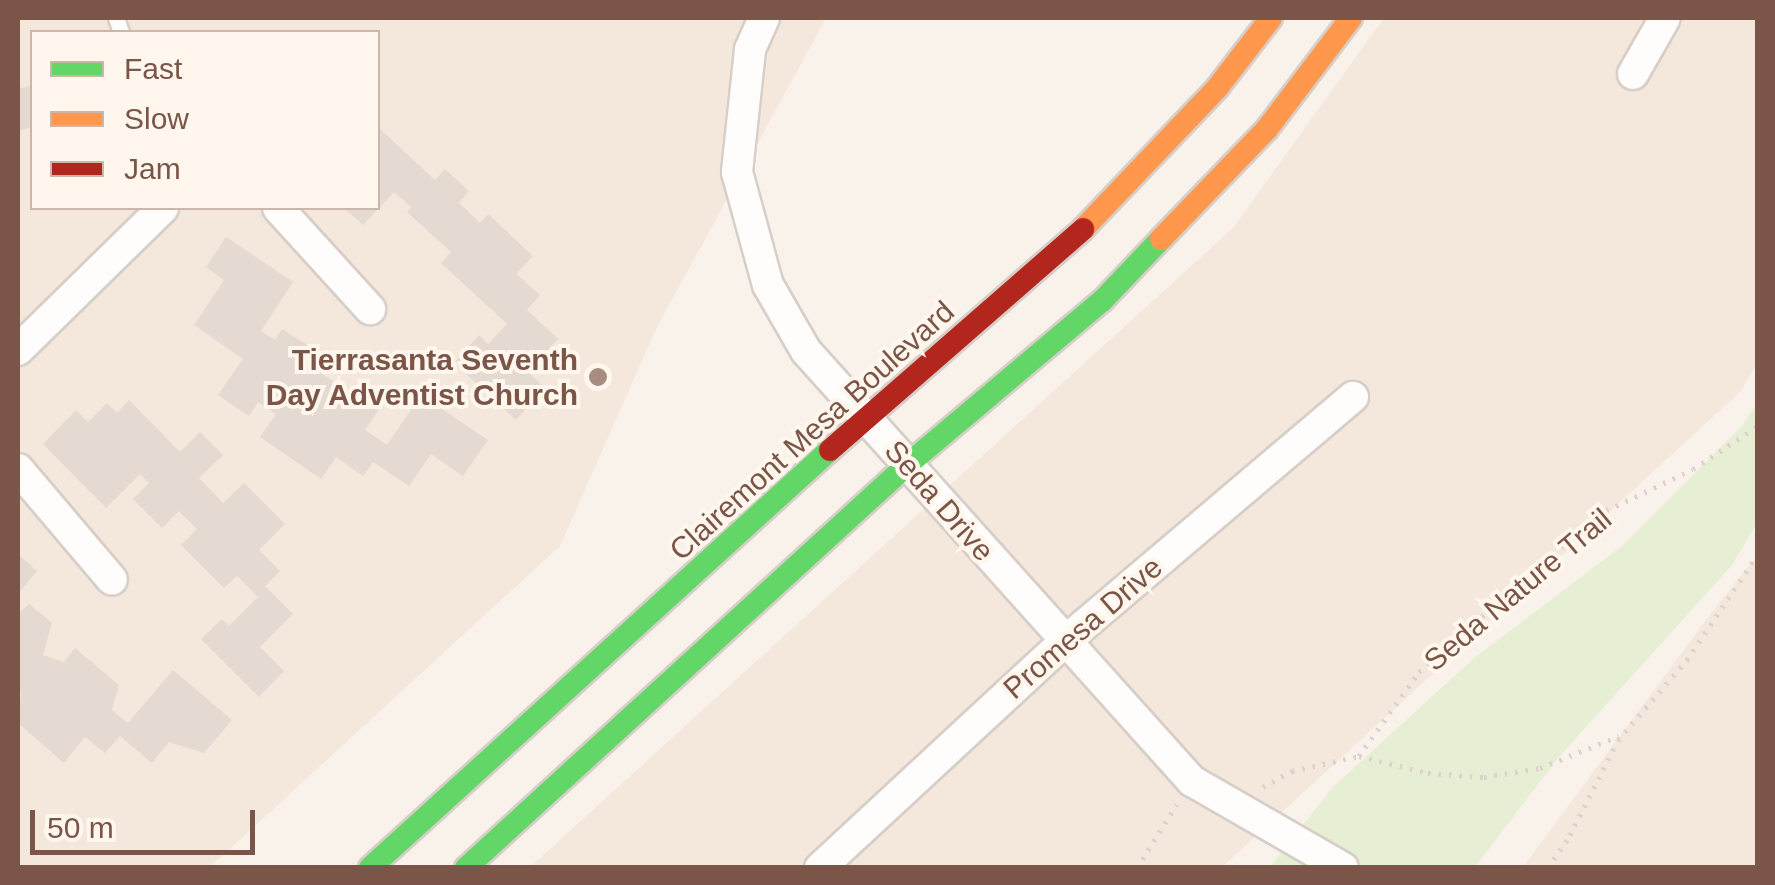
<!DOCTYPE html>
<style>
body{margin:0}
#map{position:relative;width:1775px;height:885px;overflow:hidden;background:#f8f2eb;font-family:Helvetica,sans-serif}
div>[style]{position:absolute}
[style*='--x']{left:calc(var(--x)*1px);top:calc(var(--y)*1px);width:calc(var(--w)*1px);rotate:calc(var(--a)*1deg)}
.residential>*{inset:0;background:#f4e7db}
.green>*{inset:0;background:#e6efd4}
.building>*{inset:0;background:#e5dad2}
.path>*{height:5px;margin-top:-2.5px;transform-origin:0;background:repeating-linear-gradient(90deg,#dcd1cd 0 2.5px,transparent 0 10.5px)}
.roads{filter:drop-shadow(2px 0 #d7cec8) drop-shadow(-2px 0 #d7cec8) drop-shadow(0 2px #d7cec8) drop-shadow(0 -2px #d7cec8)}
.lane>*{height:15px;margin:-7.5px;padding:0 7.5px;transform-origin:7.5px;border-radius:7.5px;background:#fefdfc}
.street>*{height:30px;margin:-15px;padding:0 15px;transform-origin:15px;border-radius:15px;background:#fefdfc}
.fast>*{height:22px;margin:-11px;padding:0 11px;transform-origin:11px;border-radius:11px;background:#63d668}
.slow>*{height:22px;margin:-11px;padding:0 11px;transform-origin:11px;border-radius:11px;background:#ff974d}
.jam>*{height:22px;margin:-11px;padding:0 11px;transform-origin:11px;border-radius:11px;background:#b3261e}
.dots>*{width:28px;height:28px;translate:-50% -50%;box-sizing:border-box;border:5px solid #fff7ed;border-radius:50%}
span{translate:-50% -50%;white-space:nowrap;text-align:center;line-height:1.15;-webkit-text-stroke:8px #fff7ed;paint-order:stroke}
.poi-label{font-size:30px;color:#7a5548;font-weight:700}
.right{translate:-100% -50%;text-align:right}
.street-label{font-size:30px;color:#7a5548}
.frame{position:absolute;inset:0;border:20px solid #7a5548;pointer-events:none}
.legend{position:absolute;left:30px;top:30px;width:350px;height:180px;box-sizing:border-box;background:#fff7ed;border:2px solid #cab6ab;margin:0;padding:12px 18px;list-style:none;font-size:30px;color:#7a5548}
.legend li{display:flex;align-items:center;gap:20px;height:50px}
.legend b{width:50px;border:2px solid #cab6ab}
.scale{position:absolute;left:30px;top:810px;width:225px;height:45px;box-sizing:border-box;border:5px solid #7a5548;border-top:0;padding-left:12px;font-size:30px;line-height:35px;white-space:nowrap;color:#7a5548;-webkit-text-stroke:8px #fff7ed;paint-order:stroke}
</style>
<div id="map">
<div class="residential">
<i style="clip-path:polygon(evenodd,18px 18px,826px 18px,657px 327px,560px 546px,210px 867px,18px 867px,18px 18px,32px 32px,378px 32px,378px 208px,32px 208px,32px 32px)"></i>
<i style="clip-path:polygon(1384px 18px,1757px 18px,1757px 364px,1740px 392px,1222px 867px,529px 868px,1233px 228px)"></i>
<i style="clip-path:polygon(1757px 556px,1757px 867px,1523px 867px,1712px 612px)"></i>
</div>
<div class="green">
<i style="clip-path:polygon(1757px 403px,1757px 523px,1732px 565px,1558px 758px,1475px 867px,1269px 868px,1333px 787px,1473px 659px,1622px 546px,1741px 427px)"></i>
</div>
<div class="building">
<i style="clip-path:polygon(32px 85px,32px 127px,18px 131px,18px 89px)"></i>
<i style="clip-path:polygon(378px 127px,435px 180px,445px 169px,469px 191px,459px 203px,480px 223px,488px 214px,533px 256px,516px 274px,540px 295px,527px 310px,558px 339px,528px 372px,545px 388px,516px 420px,454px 363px,479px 335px,488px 344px,507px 324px,441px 263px,451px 252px,407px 212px,411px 207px,394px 192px,363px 225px,344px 208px,378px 208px)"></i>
<i style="clip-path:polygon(226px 237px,293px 282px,261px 331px,275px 340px,282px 329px,309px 346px,300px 359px,378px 411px,365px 430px,387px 445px,421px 395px,488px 440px,463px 476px,431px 454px,409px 486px,373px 462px,363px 476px,336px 457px,321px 479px,260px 437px,276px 414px,258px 402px,249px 416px,218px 395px,243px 359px,194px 325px,224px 280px,206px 267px)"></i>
<i style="clip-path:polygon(129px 400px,180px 452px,200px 432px,223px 455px,199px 478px,223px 503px,244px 483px,285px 524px,259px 550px,280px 571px,265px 586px,293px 614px,260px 647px,284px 671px,259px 697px,201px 639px,222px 619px,229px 626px,258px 597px,237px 576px,224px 588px,181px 545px,197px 529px,179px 511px,162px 528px,133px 499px,149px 483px,140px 474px,106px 508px,43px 444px,76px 410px,88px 422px,107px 403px,117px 413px)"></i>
<i style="clip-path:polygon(18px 554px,37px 571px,18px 594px)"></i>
<i style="clip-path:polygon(29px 604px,52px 623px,43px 655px,64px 662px,75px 648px,119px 685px,112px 710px,128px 723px,173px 670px,232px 720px,204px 753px,169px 742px,152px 763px,120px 736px,105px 753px,85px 737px,64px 763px,18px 723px,21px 692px,18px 688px,18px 614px)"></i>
</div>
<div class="path">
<i style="--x:1359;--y:756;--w:71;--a:13.8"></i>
<i style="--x:1428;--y:773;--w:56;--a:4.1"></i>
<i style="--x:1484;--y:777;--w:57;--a:-9.1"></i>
<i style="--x:1540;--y:768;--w:85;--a:-22.1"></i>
<i style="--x:1263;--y:787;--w:33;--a:-29"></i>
<i style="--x:1292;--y:771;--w:69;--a:-12.6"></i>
<i style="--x:1359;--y:756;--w:103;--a:-54.5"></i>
<i style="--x:1419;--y:672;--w:237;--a:-41.4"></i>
<i style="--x:1597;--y:515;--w:106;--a:-25.6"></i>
<i style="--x:1693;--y:469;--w:78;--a:-33.5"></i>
<i style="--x:1137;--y:868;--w:75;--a:-58"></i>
<i style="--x:1548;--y:868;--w:40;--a:-56"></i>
<i style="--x:1570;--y:835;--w:106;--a:-63.2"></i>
<i style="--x:1618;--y:740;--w:106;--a:-49.2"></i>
<i style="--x:1687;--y:660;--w:128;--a:-56.2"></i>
</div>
<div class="roads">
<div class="lane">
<i style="--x:116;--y:18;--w:15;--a:70"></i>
</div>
<div class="street">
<i style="--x:764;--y:18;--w:35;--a:114"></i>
<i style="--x:750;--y:50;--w:123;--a:96.1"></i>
<i style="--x:737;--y:172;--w:117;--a:74.7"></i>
<i style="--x:768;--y:285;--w:76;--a:60.1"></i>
<i style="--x:806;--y:351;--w:578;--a:48.09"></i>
<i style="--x:1192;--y:781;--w:174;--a:29.9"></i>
<i style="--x:1633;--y:74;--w:64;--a:-60.3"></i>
<i style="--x:278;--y:208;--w:137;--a:47.7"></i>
<i style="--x:18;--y:350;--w:203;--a:-44.4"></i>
<i style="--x:18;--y:469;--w:145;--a:49.7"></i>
<i style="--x:820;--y:868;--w:333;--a:-42.8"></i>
<i style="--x:1064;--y:642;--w:379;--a:-40.3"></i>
</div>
<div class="fast">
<i style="--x:370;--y:868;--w:622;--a:-42.26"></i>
<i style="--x:466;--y:868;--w:597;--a:-42.42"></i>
<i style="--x:907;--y:465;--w:255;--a:-40.1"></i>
<i style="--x:1102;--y:301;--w:86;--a:-46.4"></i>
</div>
<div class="slow">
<i style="--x:1083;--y:229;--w:196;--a:-46.4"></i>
<i style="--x:1218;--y:87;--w:87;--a:-52.5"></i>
<i style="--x:1161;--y:239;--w:153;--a:-46.1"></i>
<i style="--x:1267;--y:129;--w:139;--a:-52.9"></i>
</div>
<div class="jam">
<i style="--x:830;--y:450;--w:336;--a:-41.1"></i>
</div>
</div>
<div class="dots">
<i style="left:598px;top:377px;background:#a68c81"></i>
</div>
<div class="poi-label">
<span class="right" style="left:578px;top:377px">Tierrasanta Seventh<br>Day Adventist Church</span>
</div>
<div class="street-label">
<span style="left:812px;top:431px;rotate:-42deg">Clairemont Mesa Boulevard</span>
<span style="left:939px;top:501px;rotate:49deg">Seda Drive</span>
<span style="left:1518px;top:590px;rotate:-40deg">Seda Nature Trail</span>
<span style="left:1083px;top:628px;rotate:-41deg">Promesa Drive</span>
</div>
<div class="frame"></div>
<ul class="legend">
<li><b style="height:12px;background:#63d668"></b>Fast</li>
<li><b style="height:12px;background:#ff974d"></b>Slow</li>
<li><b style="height:12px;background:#b3261e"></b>Jam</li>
</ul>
<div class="scale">50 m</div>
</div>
